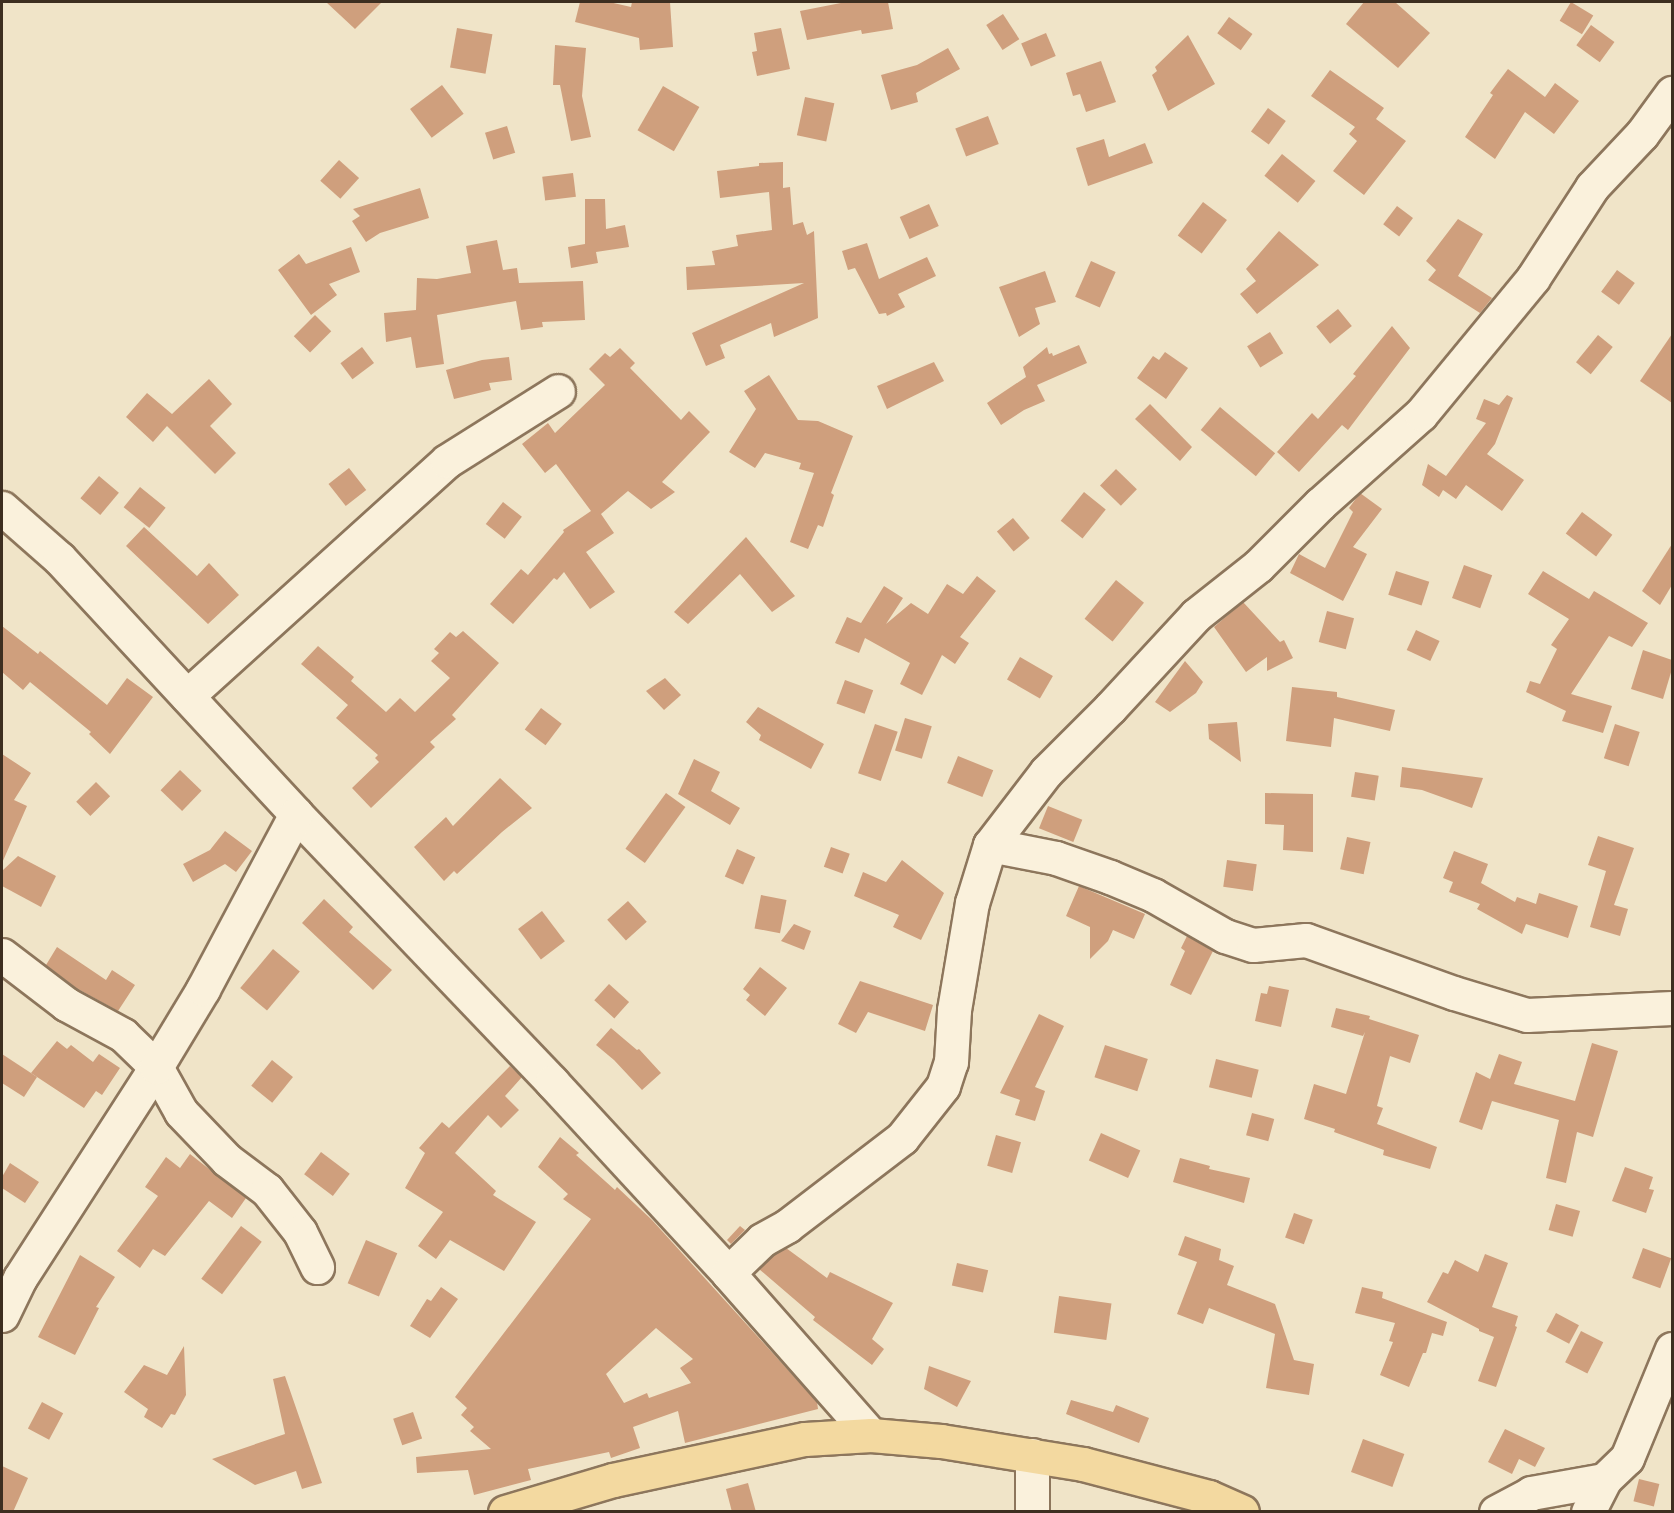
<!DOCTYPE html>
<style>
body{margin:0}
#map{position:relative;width:1674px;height:1513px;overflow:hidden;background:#f0e4c8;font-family:Literata,serif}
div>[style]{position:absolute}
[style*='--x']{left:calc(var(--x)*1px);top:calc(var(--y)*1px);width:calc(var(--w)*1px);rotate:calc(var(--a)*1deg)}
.building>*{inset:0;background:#cf9f7d;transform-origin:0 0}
.roads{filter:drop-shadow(2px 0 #8d765c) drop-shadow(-2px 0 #8d765c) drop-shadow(0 2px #8d765c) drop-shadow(0 -2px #8d765c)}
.minor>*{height:33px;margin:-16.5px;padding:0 16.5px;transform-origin:16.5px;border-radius:16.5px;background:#faf1dc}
.major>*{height:33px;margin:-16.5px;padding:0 16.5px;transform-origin:16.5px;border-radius:16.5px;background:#f3d9a0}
span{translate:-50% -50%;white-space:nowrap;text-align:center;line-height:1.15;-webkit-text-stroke:4.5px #f7eed8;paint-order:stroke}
.frame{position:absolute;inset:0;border:3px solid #3d2e20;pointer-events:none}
</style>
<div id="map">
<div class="building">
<i style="clip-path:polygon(326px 2px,382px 2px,355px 29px)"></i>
<i style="clip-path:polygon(580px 2px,609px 2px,631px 7px,632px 2px,670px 2px,673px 47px,640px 50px,639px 38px,575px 22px)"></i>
<i style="clip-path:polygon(846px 2px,888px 2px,893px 29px,862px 34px,861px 30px,807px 40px,800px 11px)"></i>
<i style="clip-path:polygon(1364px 2px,1395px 2px,1430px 33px,1398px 68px,1346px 24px)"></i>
<i style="left:1571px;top:2px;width:26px;height:22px;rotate:31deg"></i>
<i style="left:1003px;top:14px;width:30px;height:20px;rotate:57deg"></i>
<i style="left:1229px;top:17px;width:29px;height:20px;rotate:36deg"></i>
<i style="left:1591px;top:25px;width:29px;height:25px;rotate:36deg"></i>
<i style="left:457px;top:28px;width:36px;height:40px;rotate:10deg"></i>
<i style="clip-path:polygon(781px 28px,790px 69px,757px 76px,752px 52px,757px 51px,754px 33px)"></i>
<i style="left:1046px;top:33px;width:25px;height:27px;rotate:67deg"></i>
<i style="clip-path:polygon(1188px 35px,1215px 84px,1168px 111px,1152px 75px,1157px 71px,1155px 67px)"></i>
<i style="clip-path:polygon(555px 45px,586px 48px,582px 96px,591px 137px,571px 141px,560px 85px,553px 85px)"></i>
<i style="clip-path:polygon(948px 48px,960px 69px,916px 93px,918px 102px,891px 110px,881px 75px,917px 65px)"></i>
<i style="clip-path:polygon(1101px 61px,1116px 102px,1086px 112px,1080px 94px,1073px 96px,1066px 73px)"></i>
<i style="clip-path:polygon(1508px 69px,1545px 97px,1555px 83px,1579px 101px,1554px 134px,1525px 112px,1495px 159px,1465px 137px,1493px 95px,1490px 93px)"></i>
<i style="clip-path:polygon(1330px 70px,1384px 108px,1376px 119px,1406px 141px,1364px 195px,1333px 171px,1357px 141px,1349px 134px,1355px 127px,1311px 96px)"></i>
<i style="left:442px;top:85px;width:36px;height:40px;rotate:53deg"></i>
<i style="left:663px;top:86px;width:42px;height:51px;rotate:30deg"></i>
<i style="left:805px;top:97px;width:30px;height:39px;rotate:12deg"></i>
<i style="left:1268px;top:108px;width:22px;height:29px;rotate:36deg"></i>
<i style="left:988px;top:116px;width:30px;height:35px;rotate:69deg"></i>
<i style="left:507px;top:126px;width:28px;height:23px;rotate:73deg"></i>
<i style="clip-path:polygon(1104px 139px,1109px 157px,1145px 143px,1153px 163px,1088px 186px,1076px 148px)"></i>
<i style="left:1282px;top:154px;width:43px;height:28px;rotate:39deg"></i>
<i style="left:339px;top:160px;width:27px;height:28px;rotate:42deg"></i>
<i style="clip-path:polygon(783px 162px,783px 188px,790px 187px,793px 225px,803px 222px,807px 235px,814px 231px,818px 318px,774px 337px,771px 323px,720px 345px,725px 358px,706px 366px,692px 333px,804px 283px,687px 290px,686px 267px,715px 265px,712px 251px,738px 246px,736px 235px,772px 230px,769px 192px,720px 198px,717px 171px,759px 166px,759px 163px)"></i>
<i style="left:573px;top:173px;width:24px;height:31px;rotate:83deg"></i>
<i style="clip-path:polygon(420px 188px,429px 218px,380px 233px,366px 242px,352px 221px,360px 216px,353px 209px)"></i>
<i style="clip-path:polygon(585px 199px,605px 199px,606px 229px,625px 225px,629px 247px,596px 252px,598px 263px,571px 268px,568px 247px,585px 244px)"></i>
<i style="left:1203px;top:202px;width:30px;height:42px;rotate:37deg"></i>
<i style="left:929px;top:204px;width:24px;height:32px;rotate:66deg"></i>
<i style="left:1397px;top:206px;width:20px;height:23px;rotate:37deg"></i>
<i style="clip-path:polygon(1458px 219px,1483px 234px,1458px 276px,1492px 298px,1480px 313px,1428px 280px,1436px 270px,1426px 261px)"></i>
<i style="clip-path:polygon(1279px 231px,1319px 265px,1257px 314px,1240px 294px,1256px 281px,1246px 269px)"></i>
<i style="clip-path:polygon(497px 240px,503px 270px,517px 268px,519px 283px,583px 281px,585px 320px,542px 322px,543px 327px,521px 330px,516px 301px,437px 315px,444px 364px,416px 368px,411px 337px,386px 342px,384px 313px,416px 310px,417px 278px,437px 279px,471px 273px,466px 246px)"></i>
<i style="clip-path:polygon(867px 243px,879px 279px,927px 257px,936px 276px,898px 294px,905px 307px,887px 316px,886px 313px,879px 314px,855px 268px,848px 270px,842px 251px)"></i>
<i style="clip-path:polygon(351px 247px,360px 272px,329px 284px,337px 295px,311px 315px,278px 270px,299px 254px,306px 264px)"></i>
<i style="left:1091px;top:261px;width:27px;height:39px;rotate:24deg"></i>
<i style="left:1617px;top:270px;width:22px;height:27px;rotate:36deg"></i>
<i style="clip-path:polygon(1045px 271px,1056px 302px,1035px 308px,1040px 324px,1019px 337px,999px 287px)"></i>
<i style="left:1338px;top:309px;width:22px;height:28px;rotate:51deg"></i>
<i style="left:315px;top:315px;width:23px;height:30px;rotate:45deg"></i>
<i style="clip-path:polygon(1392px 326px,1410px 348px,1348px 430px,1342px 425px,1299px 472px,1277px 452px,1312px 413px,1318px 419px,1356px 376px,1353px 374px)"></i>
<i style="left:1270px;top:332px;width:25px;height:27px;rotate:58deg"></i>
<i style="clip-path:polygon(1672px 334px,1672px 403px,1640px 381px)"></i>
<i style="left:1598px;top:335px;width:19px;height:35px;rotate:39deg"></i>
<i style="clip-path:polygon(1079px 345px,1087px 363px,1037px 385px,1045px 401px,1024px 410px,1001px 425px,987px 403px,1026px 377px,1023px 367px,1047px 347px,1049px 354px,1052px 353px,1053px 356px)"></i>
<i style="left:362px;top:347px;width:20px;height:27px;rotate:53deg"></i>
<i style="clip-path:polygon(620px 348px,635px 363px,630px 368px,681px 420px,689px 411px,710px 432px,662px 482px,675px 492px,651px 509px,628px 491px,601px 514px,614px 533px,586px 552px,615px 592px,590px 609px,564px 572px,557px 580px,554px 578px,513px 624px,490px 604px,521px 569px,528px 575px,564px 532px,563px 530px,591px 511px,556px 464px,545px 473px,522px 444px,548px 423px,555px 433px,605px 385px,589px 369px,605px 353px,610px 357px)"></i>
<i style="clip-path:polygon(1165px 352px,1188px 368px,1166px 399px,1137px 378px,1153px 356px,1159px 360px)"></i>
<i style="clip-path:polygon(509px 357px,512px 380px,489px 383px,491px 390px,454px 399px,446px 370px,482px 360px)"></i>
<i style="clip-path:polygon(934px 362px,944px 381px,887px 409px,877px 386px)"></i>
<i style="clip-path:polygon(769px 375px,798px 420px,818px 421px,853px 436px,831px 493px,834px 495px,823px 527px,818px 525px,808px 549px,790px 542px,814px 473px,799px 469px,801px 463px,765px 453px,755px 468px,729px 452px,756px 409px,744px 391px)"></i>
<i style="clip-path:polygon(209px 379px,232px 404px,210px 426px,236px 453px,215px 474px,167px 426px,153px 442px,126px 417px,147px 393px,172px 414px)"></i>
<i style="clip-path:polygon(1507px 395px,1513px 398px,1495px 444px,1487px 454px,1524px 480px,1502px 511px,1466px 485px,1456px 499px,1443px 490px,1439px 497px,1422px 485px,1428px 464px,1446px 476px,1486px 423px,1476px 419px,1484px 399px,1499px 405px)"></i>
<i style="clip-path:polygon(1150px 404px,1192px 447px,1180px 461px,1135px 419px)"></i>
<i style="left:1220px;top:407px;width:72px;height:30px;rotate:40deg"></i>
<i style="left:349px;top:468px;width:28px;height:26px;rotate:52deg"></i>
<i style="left:1116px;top:469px;width:29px;height:23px;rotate:44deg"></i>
<i style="left:99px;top:476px;width:26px;height:29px;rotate:40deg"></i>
<i style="left:140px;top:487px;width:33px;height:26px;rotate:39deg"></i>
<i style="left:1084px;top:492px;width:28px;height:37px;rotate:39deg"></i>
<i style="clip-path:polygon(1360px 493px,1382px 509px,1353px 547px,1367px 554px,1343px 601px,1290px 573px,1299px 554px,1325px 568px,1353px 512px,1349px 508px)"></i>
<i style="left:503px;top:502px;width:24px;height:28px;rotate:38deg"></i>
<i style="left:1582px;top:512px;width:38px;height:27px;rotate:37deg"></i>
<i style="left:1013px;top:518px;width:26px;height:21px;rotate:50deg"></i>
<i style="clip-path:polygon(144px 527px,197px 576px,209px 563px,239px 595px,208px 624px,126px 546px)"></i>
<i style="clip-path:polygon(746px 537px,795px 596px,772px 612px,740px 574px,688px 624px,674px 612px)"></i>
<i style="clip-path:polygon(1672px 544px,1672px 585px,1660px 605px,1642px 591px)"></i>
<i style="left:1464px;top:565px;width:30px;height:35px;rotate:20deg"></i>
<i style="left:1396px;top:571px;width:35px;height:25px;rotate:18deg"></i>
<i style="clip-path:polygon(1543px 571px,1589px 599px,1594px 591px,1648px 623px,1632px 647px,1609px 636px,1571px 694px,1612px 706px,1603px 733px,1562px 721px,1566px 711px,1526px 692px,1530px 681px,1540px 684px,1557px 649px,1551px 645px,1569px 619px,1528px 594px)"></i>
<i style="clip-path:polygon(977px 576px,996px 591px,960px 637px,969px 643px,955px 664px,942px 655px,922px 695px,900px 684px,910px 663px,865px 638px,859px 653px,835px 643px,847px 617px,861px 623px,884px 586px,903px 598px,886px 624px,911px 603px,928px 614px,947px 584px,963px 594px)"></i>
<i style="left:1116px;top:580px;width:36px;height:50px;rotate:39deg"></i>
<i style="clip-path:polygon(1243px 602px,1280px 642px,1284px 640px,1293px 658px,1267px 671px,1267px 657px,1246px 672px,1214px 627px)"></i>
<i style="left:1327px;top:611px;width:28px;height:32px;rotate:15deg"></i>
<i style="clip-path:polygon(2px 626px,38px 654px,40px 651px,107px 705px,127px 678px,153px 697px,110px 754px,89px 734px,91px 732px,30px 682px,23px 690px,2px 672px)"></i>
<i style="left:1416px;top:630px;width:26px;height:22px;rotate:25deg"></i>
<i style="clip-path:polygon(463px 631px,499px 663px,452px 715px,456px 719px,430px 742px,435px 747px,371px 808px,352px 788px,379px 762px,375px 758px,378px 755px,336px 718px,348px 705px,301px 664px,318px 646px,354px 677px,351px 681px,386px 712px,400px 698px,415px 712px,450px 678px,431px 661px,439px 653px,434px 649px,450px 632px,456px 637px)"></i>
<i style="clip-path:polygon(1643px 650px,1672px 660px,1672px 669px,1663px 699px,1631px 689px)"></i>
<i style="left:1020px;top:657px;width:38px;height:26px;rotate:30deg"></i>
<i style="clip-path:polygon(1185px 661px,1203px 682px,1196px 693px,1170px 712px,1155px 702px)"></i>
<i style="clip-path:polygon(665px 678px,681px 695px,664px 710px,646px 691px)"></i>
<i style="left:845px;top:680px;width:30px;height:25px;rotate:20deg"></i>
<i style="clip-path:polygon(1292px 687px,1337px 692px,1337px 697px,1395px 710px,1390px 731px,1334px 718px,1331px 747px,1286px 741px)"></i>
<i style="clip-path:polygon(758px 707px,824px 744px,811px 769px,759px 740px,761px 735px,746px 722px)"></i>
<i style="left:541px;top:708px;width:26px;height:27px;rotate:37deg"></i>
<i style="left:905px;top:718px;width:28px;height:34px;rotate:17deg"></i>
<i style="clip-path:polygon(1237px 722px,1241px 762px,1209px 739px,1208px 724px)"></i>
<i style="left:875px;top:724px;width:24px;height:52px;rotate:19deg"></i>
<i style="left:1615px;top:724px;width:26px;height:36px;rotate:18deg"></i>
<i style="clip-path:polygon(2px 754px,31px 773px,14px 800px,27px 806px,2px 863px)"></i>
<i style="left:958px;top:756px;width:38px;height:29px;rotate:22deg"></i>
<i style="clip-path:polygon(694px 759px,720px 772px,711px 791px,740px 808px,730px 825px,678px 794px)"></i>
<i style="clip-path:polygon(1402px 767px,1483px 778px,1472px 808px,1422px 790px,1400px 787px)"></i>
<i style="left:180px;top:770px;width:30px;height:28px;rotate:44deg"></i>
<i style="left:1355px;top:772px;width:24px;height:25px;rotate:9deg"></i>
<i style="clip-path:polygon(500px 778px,532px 808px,502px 832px,457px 874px,454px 871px,444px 881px,414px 847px,446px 817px,453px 826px)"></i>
<i style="left:96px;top:782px;width:20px;height:28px;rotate:45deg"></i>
<i style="left:666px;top:793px;width:24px;height:69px;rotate:36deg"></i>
<i style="clip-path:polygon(1265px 793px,1313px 794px,1313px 852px,1283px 850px,1284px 825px,1265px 824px)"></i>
<i style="left:1048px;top:806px;width:37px;height:24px;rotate:22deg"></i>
<i style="clip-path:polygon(225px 831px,252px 851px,236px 872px,225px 864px,193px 882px,183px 864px,210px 850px)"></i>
<i style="clip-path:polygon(1598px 836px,1634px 848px,1614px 905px,1628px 909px,1620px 936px,1590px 927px,1606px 871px,1588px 865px)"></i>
<i style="left:1347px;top:837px;width:24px;height:33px;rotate:12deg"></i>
<i style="left:831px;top:847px;width:20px;height:21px;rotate:20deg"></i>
<i style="left:737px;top:849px;width:20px;height:30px;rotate:24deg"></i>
<i style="clip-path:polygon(1454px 851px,1488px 864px,1481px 883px,1515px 902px,1517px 897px,1536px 904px,1539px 893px,1578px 906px,1568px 938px,1526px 924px,1522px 934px,1477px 909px,1480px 904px,1449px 892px,1453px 882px,1443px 878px)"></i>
<i style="clip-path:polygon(18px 856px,56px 876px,41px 907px,2px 886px,2px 871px)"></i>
<i style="clip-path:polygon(902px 860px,944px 893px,921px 940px,893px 927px,899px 915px,854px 896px,863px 872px,886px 882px)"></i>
<i style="left:1227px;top:860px;width:30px;height:27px;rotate:8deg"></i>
<i style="clip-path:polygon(1079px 886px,1145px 914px,1134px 939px,1113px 930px,1108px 941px,1090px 959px,1090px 927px,1066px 916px)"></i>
<i style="left:761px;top:895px;width:26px;height:34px;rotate:11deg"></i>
<i style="clip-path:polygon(324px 899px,353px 927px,349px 932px,392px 970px,373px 990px,302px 923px)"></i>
<i style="left:628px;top:901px;width:28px;height:28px;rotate:48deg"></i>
<i style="left:542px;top:911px;width:38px;height:30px;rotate:53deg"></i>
<i style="clip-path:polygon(794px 924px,811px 931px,804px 950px,781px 941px)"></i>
<i style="clip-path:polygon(1187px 936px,1213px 951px,1191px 995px,1170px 985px,1185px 951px,1181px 948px)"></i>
<i style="clip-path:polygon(57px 947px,106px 980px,112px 970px,135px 985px,118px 1011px,76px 988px,46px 965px)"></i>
<i style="left:273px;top:949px;width:35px;height:51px;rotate:40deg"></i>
<i style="clip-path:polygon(760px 967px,787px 988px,765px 1016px,746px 1000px,750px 995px,743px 989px)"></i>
<i style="clip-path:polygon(860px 981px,933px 1005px,925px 1031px,868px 1012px,856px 1033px,838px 1024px)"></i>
<i style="left:609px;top:984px;width:27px;height:22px;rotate:42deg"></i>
<i style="clip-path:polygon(1269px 986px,1289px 990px,1281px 1027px,1255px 1021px,1261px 993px,1267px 994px)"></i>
<i style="clip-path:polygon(1336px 1008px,1370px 1016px,1369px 1019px,1419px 1035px,1410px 1063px,1390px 1056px,1377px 1106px,1383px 1108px,1377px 1124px,1437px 1147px,1430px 1169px,1383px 1155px,1384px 1150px,1334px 1132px,1335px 1129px,1304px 1119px,1314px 1084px,1346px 1094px,1365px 1032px,1363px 1036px,1331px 1027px)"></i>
<i style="clip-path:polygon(1039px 1014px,1064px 1026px,1035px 1087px,1045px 1091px,1035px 1121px,1015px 1115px,1020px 1100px,1000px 1093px)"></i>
<i style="clip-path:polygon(611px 1028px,637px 1050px,639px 1049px,661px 1073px,642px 1090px,614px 1060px,596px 1045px)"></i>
<i style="clip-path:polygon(57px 1041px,67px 1049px,71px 1045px,93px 1062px,99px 1054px,120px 1068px,102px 1095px,96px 1091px,84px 1108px,31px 1073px)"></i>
<i style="clip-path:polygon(1592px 1043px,1618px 1051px,1593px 1137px,1577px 1132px,1566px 1183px,1546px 1178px,1559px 1120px,1492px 1101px,1482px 1130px,1459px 1122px,1476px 1072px,1490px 1079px,1499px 1054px,1522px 1062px,1514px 1084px,1575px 1101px)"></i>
<i style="left:1105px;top:1045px;width:45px;height:34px;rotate:18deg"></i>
<i style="clip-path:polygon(2px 1054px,37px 1077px,24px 1097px,2px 1083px)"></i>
<i style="left:1216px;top:1059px;width:44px;height:29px;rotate:14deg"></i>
<i style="left:272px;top:1060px;width:27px;height:33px;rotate:39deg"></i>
<i style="clip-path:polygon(510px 1066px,522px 1077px,505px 1096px,519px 1110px,501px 1128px,488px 1115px,455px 1153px,496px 1191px,493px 1195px,536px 1222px,504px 1271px,450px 1240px,436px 1259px,418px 1246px,443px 1212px,405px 1188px,425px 1153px,419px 1148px,442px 1122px,449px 1128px)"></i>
<i style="left:1252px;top:1113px;width:23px;height:23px;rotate:15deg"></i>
<i style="left:1101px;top:1133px;width:43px;height:30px;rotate:24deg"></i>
<i style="left:996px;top:1135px;width:26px;height:32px;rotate:16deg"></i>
<i style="clip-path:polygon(evenodd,560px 1137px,579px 1153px,576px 1155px,615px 1190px,617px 1187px,652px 1220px,817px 1402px,818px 1409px,685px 1443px,678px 1411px,633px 1427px,640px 1448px,611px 1458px,609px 1452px,528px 1469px,531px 1480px,474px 1495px,468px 1470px,417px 1473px,416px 1457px,491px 1449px,470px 1431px,474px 1427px,461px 1415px,467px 1408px,455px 1397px,591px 1219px,563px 1199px,568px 1194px,538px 1167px,560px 1137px,656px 1328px,693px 1359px,680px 1368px,691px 1383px,649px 1398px,647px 1393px,624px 1403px,606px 1374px,656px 1328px)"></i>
<i style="left:321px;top:1152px;width:36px;height:28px;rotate:37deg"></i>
<i style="clip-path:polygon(190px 1154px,246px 1198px,232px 1218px,209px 1201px,165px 1256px,153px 1249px,140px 1268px,117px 1251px,158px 1196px,145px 1187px,166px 1157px,180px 1168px)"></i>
<i style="clip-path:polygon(1180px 1158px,1210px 1166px,1209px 1169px,1250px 1178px,1244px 1203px,1173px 1182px)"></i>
<i style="clip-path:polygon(10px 1163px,39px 1182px,25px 1203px,2px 1188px,2px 1177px)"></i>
<i style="clip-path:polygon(1625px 1167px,1653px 1177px,1649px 1189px,1654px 1190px,1646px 1213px,1612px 1201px)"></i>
<i style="left:1556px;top:1204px;width:25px;height:27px;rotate:16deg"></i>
<i style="left:1294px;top:1213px;width:20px;height:26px;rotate:20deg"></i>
<i style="left:241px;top:1226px;width:26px;height:66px;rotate:37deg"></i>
<i style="clip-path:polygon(740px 1226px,745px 1230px,731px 1244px,727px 1240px)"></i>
<i style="clip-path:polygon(1185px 1236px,1221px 1249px,1219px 1260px,1234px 1266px,1227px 1285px,1275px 1304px,1294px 1360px,1314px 1364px,1309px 1395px,1266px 1388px,1275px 1334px,1209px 1308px,1203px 1324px,1177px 1314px,1197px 1262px,1178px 1255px)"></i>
<i style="left:366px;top:1240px;width:34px;height:47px;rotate:23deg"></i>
<i style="clip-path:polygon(786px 1248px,827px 1278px,830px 1272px,893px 1303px,872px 1339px,884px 1349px,872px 1365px,813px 1320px,815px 1317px,759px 1269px,773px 1255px)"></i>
<i style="left:1643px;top:1248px;width:30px;height:32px;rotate:20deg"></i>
<i style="clip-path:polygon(1485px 1254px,1508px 1263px,1492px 1307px,1518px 1316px,1515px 1326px,1517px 1327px,1496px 1387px,1478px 1381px,1494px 1337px,1479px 1331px,1479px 1329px,1427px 1302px,1443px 1272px,1448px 1274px,1455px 1260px,1478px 1272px)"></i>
<i style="clip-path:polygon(80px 1255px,115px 1277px,96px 1307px,99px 1308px,75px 1355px,38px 1337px)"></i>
<i style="left:957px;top:1263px;width:32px;height:23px;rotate:13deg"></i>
<i style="clip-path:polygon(441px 1287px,458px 1299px,430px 1338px,410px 1326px,427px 1299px,431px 1301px)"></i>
<i style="clip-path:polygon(1362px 1287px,1383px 1292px,1382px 1298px,1447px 1322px,1443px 1336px,1432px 1333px,1426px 1353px,1423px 1353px,1409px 1387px,1380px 1375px,1393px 1342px,1389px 1341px,1395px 1323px,1355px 1313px)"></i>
<i style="left:1059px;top:1296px;width:53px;height:37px;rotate:8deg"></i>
<i style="left:1556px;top:1313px;width:26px;height:21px;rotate:28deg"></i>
<i style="left:1581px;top:1331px;width:25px;height:35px;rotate:27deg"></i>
<i style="clip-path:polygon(184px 1346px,186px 1395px,175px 1415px,171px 1414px,162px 1428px,144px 1417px,148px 1409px,124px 1392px,144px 1365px,167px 1375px)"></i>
<i style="clip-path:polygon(929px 1366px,971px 1381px,957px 1407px,924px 1389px)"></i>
<i style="clip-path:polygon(285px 1376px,322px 1483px,302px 1489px,296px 1471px,255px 1485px,212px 1459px,285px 1434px,273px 1379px)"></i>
<i style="clip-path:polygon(1071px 1400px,1113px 1412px,1116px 1405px,1149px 1418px,1139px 1443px,1066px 1414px)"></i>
<i style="left:42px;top:1402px;width:24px;height:30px;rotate:28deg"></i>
<i style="left:413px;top:1412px;width:28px;height:21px;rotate:71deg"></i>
<i style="clip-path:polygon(1505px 1429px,1545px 1448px,1535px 1467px,1519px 1459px,1512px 1474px,1488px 1462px)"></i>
<i style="left:1363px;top:1439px;width:44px;height:35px;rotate:20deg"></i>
<i style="clip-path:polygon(2px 1466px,28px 1478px,13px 1512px,2px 1512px)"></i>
<i style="left:1639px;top:1479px;width:21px;height:23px;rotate:14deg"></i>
<i style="clip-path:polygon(748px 1483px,756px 1512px,732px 1512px,726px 1489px)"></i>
</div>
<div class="roads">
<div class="minor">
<i style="--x:2;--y:508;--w:76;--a:41.3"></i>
<i style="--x:59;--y:558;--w:349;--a:47.2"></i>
<i style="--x:296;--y:814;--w:371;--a:46.3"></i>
<i style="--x:552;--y:1082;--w:260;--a:47.3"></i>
<i style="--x:728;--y:1273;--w:216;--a:48.6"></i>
<i style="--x:187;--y:696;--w:350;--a:-42.1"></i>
<i style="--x:447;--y:461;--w:131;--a:-32.2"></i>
<i style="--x:990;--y:845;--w:67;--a:11.1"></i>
<i style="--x:1056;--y:858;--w:57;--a:19.4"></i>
<i style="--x:1110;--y:877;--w:47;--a:22.7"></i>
<i style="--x:1153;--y:895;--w:83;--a:29.7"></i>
<i style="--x:1225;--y:936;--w:29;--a:18"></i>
<i style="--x:1253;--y:945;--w:53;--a:-5.4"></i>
<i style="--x:1306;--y:940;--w:157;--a:19.7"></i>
<i style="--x:1454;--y:993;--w:76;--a:16.8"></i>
<i style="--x:1527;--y:1015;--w:145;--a:-2.8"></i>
<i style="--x:2;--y:955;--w:81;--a:37.4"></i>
<i style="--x:66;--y:1004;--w:65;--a:28.5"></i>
<i style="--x:123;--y:1035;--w:46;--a:44.1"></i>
<i style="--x:156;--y:1067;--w:51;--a:60.9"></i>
<i style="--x:181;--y:1112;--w:66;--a:46.2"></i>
<i style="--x:227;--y:1160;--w:50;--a:36.9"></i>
<i style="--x:267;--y:1190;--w:53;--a:51.8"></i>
<i style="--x:300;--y:1232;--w:39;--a:64"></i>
<i style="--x:728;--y:1273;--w:47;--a:-44.1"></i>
<i style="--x:762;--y:1240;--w:29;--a:-29"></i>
<i style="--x:787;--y:1226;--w:145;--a:-37.4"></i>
<i style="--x:902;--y:1138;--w:66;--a:-51.7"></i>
<i style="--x:943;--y:1086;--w:25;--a:-72"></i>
<i style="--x:951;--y:1062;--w:52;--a:-86.7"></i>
<i style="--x:954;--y:1010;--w:109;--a:-80.5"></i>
<i style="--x:972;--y:903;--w:61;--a:-72.8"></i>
<i style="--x:990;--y:845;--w:92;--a:-52.5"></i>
<i style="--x:1046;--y:772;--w:91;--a:-45"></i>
<i style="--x:1110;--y:708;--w:127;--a:-47.2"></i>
<i style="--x:1196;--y:615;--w:79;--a:-38.3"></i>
<i style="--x:1258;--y:566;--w:88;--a:-45"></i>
<i style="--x:1320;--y:504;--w:135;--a:-41.7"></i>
<i style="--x:1421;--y:414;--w:176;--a:-50.5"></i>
<i style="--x:1533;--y:278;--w:108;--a:-57"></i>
<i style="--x:1592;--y:187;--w:73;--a:-46.7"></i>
<i style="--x:1642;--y:134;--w:51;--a:-53.8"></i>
<i style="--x:2;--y:1315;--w:41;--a:-64.1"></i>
<i style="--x:20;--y:1278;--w:251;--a:-57.2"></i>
<i style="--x:156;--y:1067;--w:91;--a:-58.9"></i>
<i style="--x:203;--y:989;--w:198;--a:-62"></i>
<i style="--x:1032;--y:1455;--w:57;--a:90"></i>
<i style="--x:1496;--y:1512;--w:40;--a:-28"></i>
<i style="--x:1531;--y:1493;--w:74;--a:-10.1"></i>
<i style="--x:1604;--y:1480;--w:32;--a:-44"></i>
<i style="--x:1627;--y:1458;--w:118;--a:-67.6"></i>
<i style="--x:1588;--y:1512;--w:36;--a:-63"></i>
</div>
<div class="major">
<i style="--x:505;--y:1512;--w:113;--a:-16.5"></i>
<i style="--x:613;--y:1480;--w:196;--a:-12.1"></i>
<i style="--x:805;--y:1439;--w:66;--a:-3.5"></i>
<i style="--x:871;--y:1435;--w:70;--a:4.9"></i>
<i style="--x:941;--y:1441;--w:144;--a:9.2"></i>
<i style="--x:1083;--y:1464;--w:130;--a:14.7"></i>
<i style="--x:1209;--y:1497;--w:36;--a:24"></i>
</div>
</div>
<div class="frame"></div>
</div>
